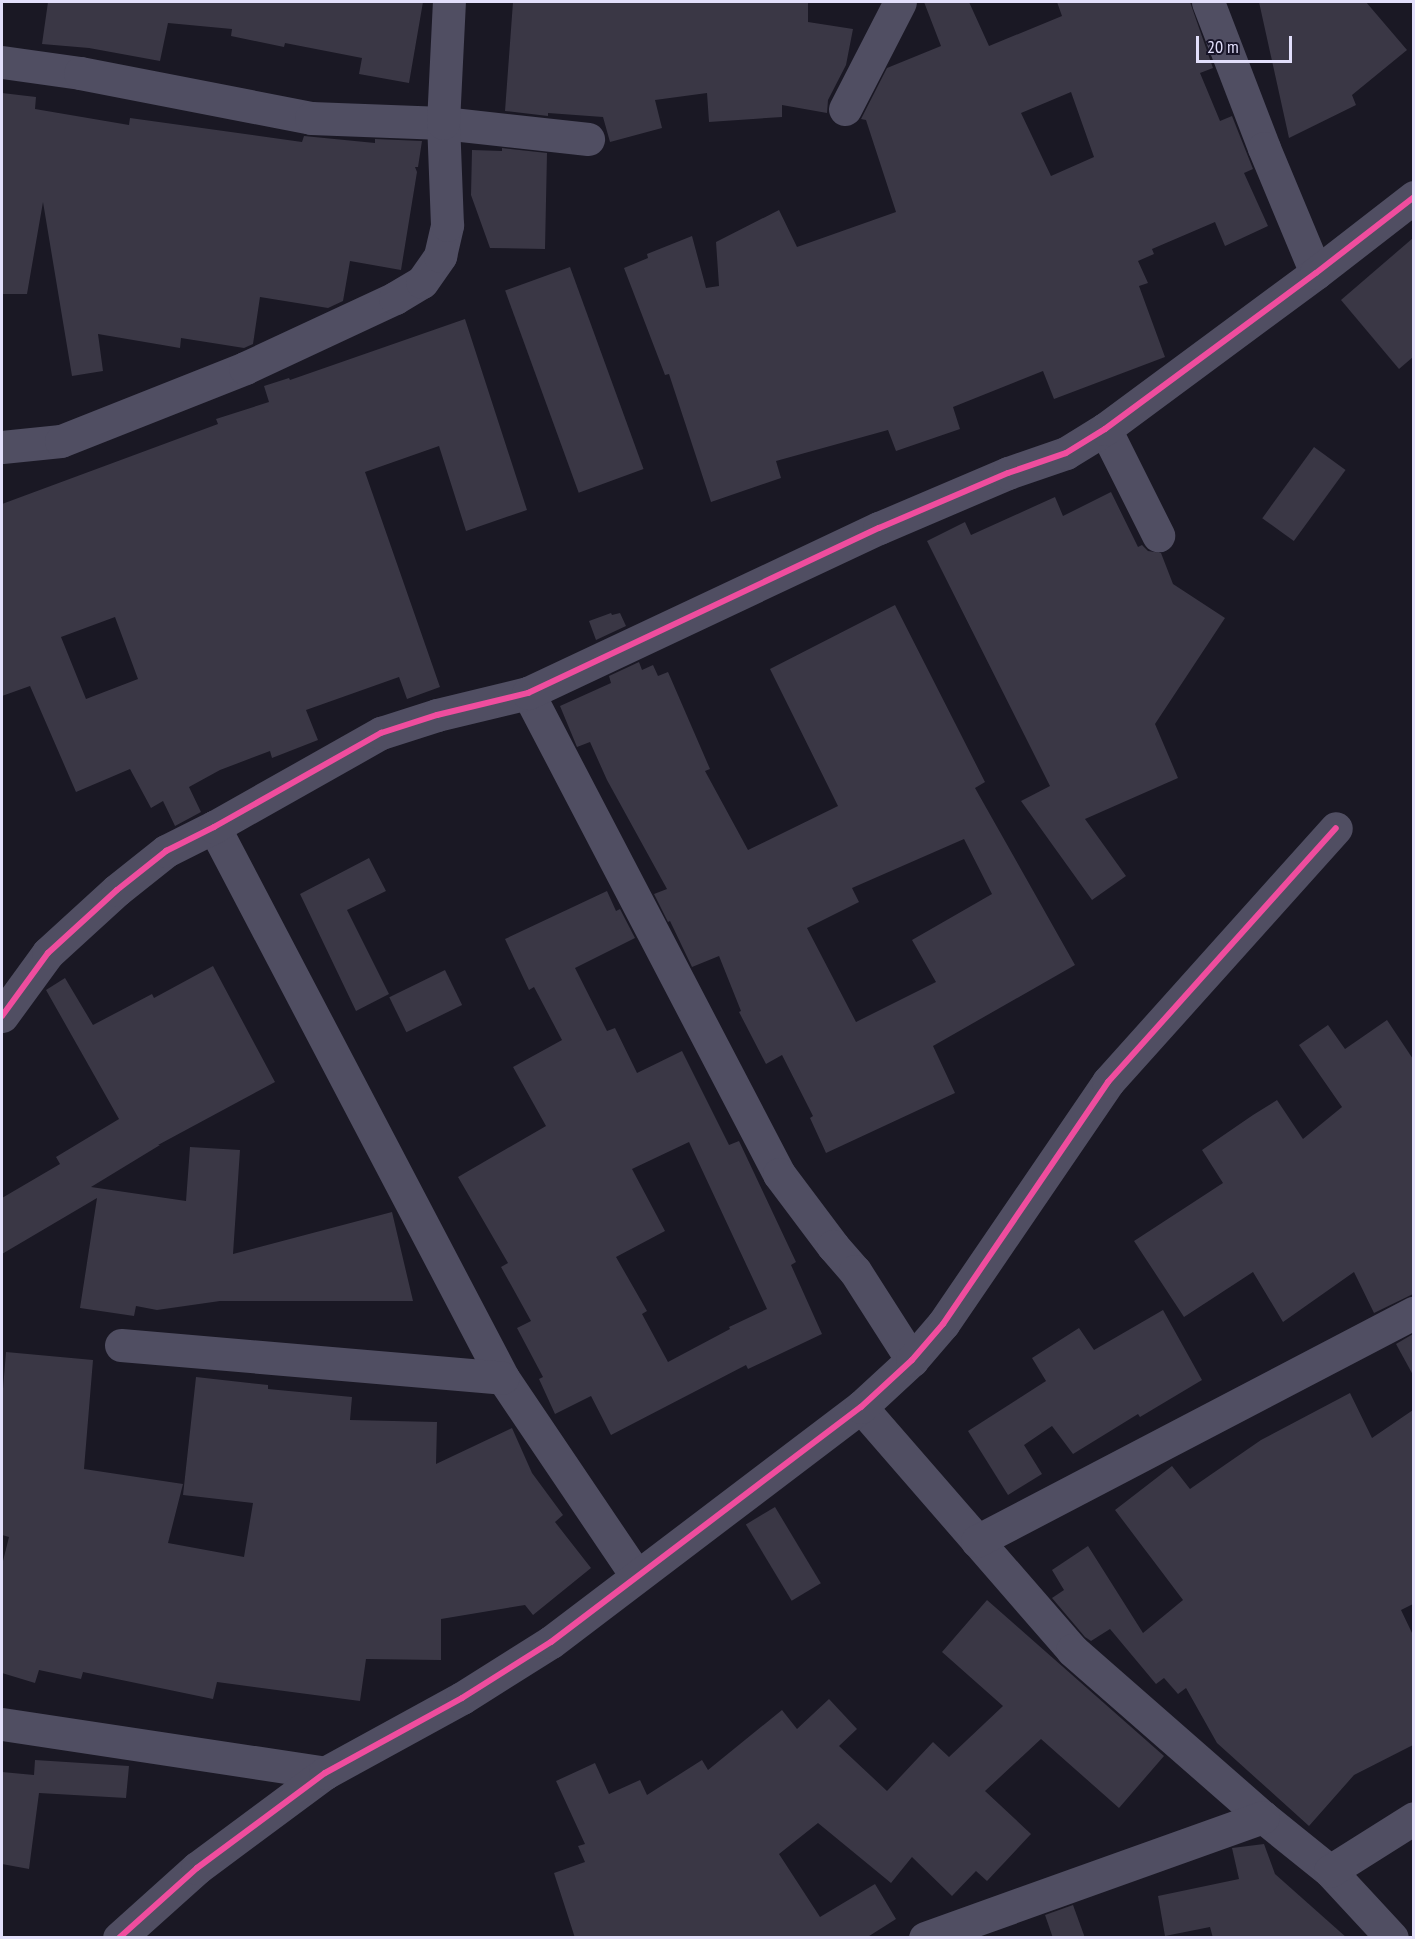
<!DOCTYPE html>
<style>
body{margin:0}
#map{position:relative;width:1415px;height:1939px;overflow:hidden;background:#1a1824;font-family:"PT Sans Narrow",sans-serif}
div>[style]{position:absolute}
[style*='--x']{left:calc(var(--x)*1px);top:calc(var(--y)*1px);width:calc(var(--w)*1px);rotate:calc(var(--a)*1deg)}
.building>*{inset:0;background:#3a3745;transform-origin:0 0}
.minor>*{height:33px;margin:-16.5px;padding:0 16.5px;transform-origin:16.5px;border-radius:16.5px;background:#504e62}
.cycleway>*{height:6px;margin:-3px;padding:0 3px;transform-origin:3px;border-radius:3px;background:#ef4d9e}
span{translate:-50% -50%;white-space:nowrap;text-align:center;line-height:1.15;-webkit-text-stroke:5px #171428;paint-order:stroke}
.frame{position:absolute;inset:0;border:3px solid #e2dffb;pointer-events:none}
.scale{position:absolute;left:1196px;top:36px;width:96px;height:27px;box-sizing:border-box;border:3px solid #e2dffb;border-top:0;padding-left:8px;font-size:18px;line-height:21px;white-space:nowrap;color:#e2dffb;-webkit-text-stroke:4px #171428;paint-order:stroke}
</style>
<div id="map">
<div class="building">
<i style="clip-path:polygon(48px 2px,423px 2px,409px 83px,359px 74px,362px 58px,285px 43px,284px 47px,231px 36px,232px 29px,168px 23px,160px 61px,89px 48px,42px 44px)"></i>
<i style="clip-path:polygon(513px 2px,808px 2px,808px 22px,853px 29px,846px 65px,828px 100px,827px 113px,782px 105px,782px 117px,709px 122px,707px 93px,655px 100px,662px 128px,610px 142px,603px 117px,548px 113px,548px 116px,505px 111px)"></i>
<i style="clip-path:polygon(evenodd,924px 2px,969px 2px,989px 46px,1062px 16px,1057px 2px,1190px 2px,1213px 68px,1200px 73px,1220px 121px,1232px 116px,1253px 169px,1244px 173px,1268px 226px,1225px 246px,1215px 222px,1152px 249px,1154px 254px,1138px 261px,1148px 283px,1139px 286px,1165px 357px,1054px 399px,1043px 371px,953px 407px,960px 429px,896px 451px,888px 430px,776px 461px,781px 478px,711px 502px,669px 374px,665px 375px,624px 268px,648px 258px,647px 254px,692px 236px,706px 288px,719px 286px,716px 242px,779px 210px,797px 247px,896px 212px,866px 120px,861px 119px,887px 68px,941px 46px,924px 2px,1071px 92px,1094px 157px,1051px 176px,1021px 113px,1071px 92px)"></i>
<i style="clip-path:polygon(1259px 2px,1366px 2px,1407px 50px,1352px 95px,1356px 105px,1289px 138px)"></i>
<i style="clip-path:polygon(2px 93px,36px 97px,35px 109px,129px 125px,130px 118px,302px 142px,304px 136px,375px 143px,375px 139px,422px 141px,418px 167px,415px 167px,417px 172px,401px 270px,350px 261px,343px 301px,328px 308px,260px 297px,253px 344px,244px 348px,181px 338px,180px 348px,98px 334px,103px 371px,72px 376px,43px 202px,27px 294px,2px 294px)"></i>
<i style="clip-path:polygon(502px 148px,547px 153px,545px 249px,490px 248px,471px 195px,472px 150px,502px 151px)"></i>
<i style="clip-path:polygon(1413px 238px,1413px 357px,1399px 369px,1341px 300px)"></i>
<i style="left:570px;top:267px;width:215px;height:69px;rotate:70deg"></i>
<i style="clip-path:polygon(evenodd,465px 319px,527px 510px,466px 531px,439px 446px,365px 472px,440px 687px,407px 699px,399px 677px,306px 710px,318px 740px,272px 758px,270px 751px,220px 770px,189px 787px,201px 812px,175px 826px,163px 801px,151px 808px,130px 769px,76px 792px,30px 686px,2px 696px,2px 504px,218px 424px,216px 419px,269px 402px,264px 386px,289px 378px,290px 380px,465px 319px,115px 617px,138px 679px,86px 699px,61px 637px,115px 617px)"></i>
<i style="left:1314px;top:447px;width:39px;height:88px;rotate:36deg"></i>
<i style="clip-path:polygon(1111px 492px,1138px 547px,1142px 545px,1148px 551px,1161px 553px,1173px 584px,1225px 618px,1155px 724px,1178px 778px,1085px 819px,1126px 876px,1092px 900px,1021px 801px,1050px 786px,927px 541px,965px 522px,971px 535px,1055px 497px,1063px 516px)"></i>
<i style="clip-path:polygon(evenodd,895px 605px,985px 782px,975px 788px,1075px 965px,933px 1046px,955px 1093px,826px 1153px,810px 1118px,813px 1116px,782px 1055px,766px 1064px,739px 1012px,741px 1011px,719px 956px,692px 967px,670px 921px,668px 922px,654px 894px,667px 889px,607px 780px,590px 742px,577px 747px,560px 706px,611px 683px,609px 676px,639px 662px,642px 670px,653px 665px,658px 676px,668px 672px,710px 769px,705px 771px,748px 850px,838px 806px,770px 669px,895px 605px,964px 839px,992px 894px,912px 940px,936px 982px,856px 1022px,807px 928px,859px 902px,852px 888px,964px 839px)"></i>
<i style="clip-path:polygon(611px 613px,612px 615px,620px 613px,626px 626px,596px 640px,589px 621px)"></i>
<i style="clip-path:polygon(369px 858px,386px 891px,347px 910px,389px 994px,356px 1011px,300px 894px)"></i>
<i style="clip-path:polygon(evenodd,607px 891px,616px 911px,620px 909px,635px 938px,575px 968px,607px 1031px,615px 1028px,637px 1073px,682px 1051px,729px 1145px,739px 1141px,796px 1262px,791px 1265px,822px 1334px,748px 1369px,746px 1365px,611px 1435px,591px 1396px,555px 1414px,539px 1379px,543px 1377px,517px 1328px,531px 1321px,501px 1267px,508px 1263px,458px 1177px,546px 1126px,513px 1067px,562px 1040px,534px 987px,529px 990px,505px 939px,607px 891px,689px 1142px,767px 1309px,729px 1327px,730px 1329px,668px 1362px,642px 1314px,647px 1311px,616px 1257px,665px 1231px,632px 1169px,689px 1142px)"></i>
<i style="clip-path:polygon(213px 966px,275px 1082px,158px 1145px,160px 1145px,91px 1187px,186px 1201px,190px 1147px,240px 1150px,233px 1254px,392px 1212px,413px 1301px,220px 1301px,157px 1310px,136px 1306px,134px 1316px,80px 1308px,97px 1198px,2px 1254px,2px 1198px,60px 1164px,56px 1157px,119px 1119px,46px 990px,65px 978px,93px 1025px,152px 994px,154px 998px)"></i>
<i style="left:445px;top:970px;width:39px;height:62px;rotate:64deg"></i>
<i style="clip-path:polygon(1387px 1020px,1413px 1059px,1413px 1294px,1374px 1313px,1354px 1272px,1283px 1322px,1253px 1272px,1184px 1317px,1134px 1241px,1223px 1183px,1202px 1150px,1253px 1115px,1277px 1100px,1303px 1139px,1342px 1107px,1299px 1045px,1328px 1025px,1345px 1049px)"></i>
<i style="clip-path:polygon(1163px 1310px,1202px 1380px,1140px 1417px,1138px 1414px,1073px 1454px,1052px 1426px,1024px 1445px,1042px 1474px,1008px 1495px,968px 1431px,1046px 1381px,1032px 1358px,1079px 1328px,1094px 1350px)"></i>
<i style="clip-path:polygon(1413px 1334px,1413px 1375px,1396px 1344px)"></i>
<i style="clip-path:polygon(6px 1352px,93px 1360px,84px 1469px,183px 1484px,168px 1543px,244px 1557px,253px 1503px,183px 1495px,196px 1377px,268px 1385px,268px 1389px,352px 1397px,350px 1420px,437px 1422px,436px 1464px,512px 1428px,532px 1473px,563px 1515px,555px 1522px,591px 1568px,533px 1615px,525px 1605px,441px 1619px,441px 1660px,366px 1659px,360px 1701px,217px 1682px,213px 1699px,83px 1672px,81px 1679px,39px 1670px,35px 1683px,2px 1673px,2px 1565px,9px 1537px,2px 1535px,2px 1401px)"></i>
<i style="clip-path:polygon(1350px 1393px,1372px 1438px,1413px 1410px,1413px 1604px,1401px 1610px,1413px 1635px,1413px 1745px,1354px 1775px,1309px 1826px,1217px 1743px,1186px 1688px,1178px 1694px,1164px 1678px,1156px 1684px,1110px 1629px,1091px 1641px,1085px 1637px,1052px 1598px,1064px 1590px,1052px 1570px,1088px 1546px,1143px 1633px,1183px 1600px,1115px 1510px,1172px 1466px,1190px 1489px,1261px 1440px)"></i>
<i style="left:775px;top:1507px;width:89px;height:34px;rotate:59deg"></i>
<i style="clip-path:polygon(987px 1600px,1164px 1756px,1119px 1808px,1041px 1739px,985px 1791px,1031px 1834px,987px 1881px,976px 1871px,952px 1896px,912px 1857px,891px 1883px,818px 1823px,779px 1854px,820px 1917px,875px 1884px,896px 1919px,866px 1938px,575px 1938px,554px 1873px,585px 1862px,578px 1846px,585px 1844px,556px 1781px,595px 1763px,609px 1794px,640px 1780px,647px 1795px,702px 1760px,708px 1770px,782px 1710px,797px 1729px,829px 1699px,857px 1729px,839px 1746px,887px 1791px,933px 1742px,949px 1757px,1003px 1706px,942px 1652px)"></i>
<i style="clip-path:polygon(35px 1760px,129px 1766px,126px 1798px,39px 1793px,29px 1869px,2px 1864px,2px 1772px,34px 1775px)"></i>
<i style="clip-path:polygon(1264px 1844px,1275px 1874px,1347px 1938px,1213px 1938px,1210px 1927px,1165px 1936px,1158px 1896px,1239px 1879px,1232px 1848px)"></i>
<i style="clip-path:polygon(1073px 1905px,1085px 1938px,1053px 1938px,1045px 1915px)"></i>
</div>
<div class="minor">
<i style="--x:1208;--y:2;--w:156;--a:69"></i>
<i style="--x:1264;--y:148;--w:135;--a:67.4"></i>
<i style="--x:2;--y:62;--w:79;--a:8"></i>
<i style="--x:80;--y:73;--w:235;--a:11"></i>
<i style="--x:311;--y:118;--w:132;--a:2.2"></i>
<i style="--x:443;--y:123;--w:146;--a:6.3"></i>
<i style="--x:845;--y:109;--w:120;--a:-62.8"></i>
<i style="--x:1105;--y:429;--w:119;--a:63.4"></i>
<i style="--x:2;--y:447;--w:59;--a:-5.8"></i>
<i style="--x:61;--y:441;--w:198;--a:-21.6"></i>
<i style="--x:245;--y:368;--w:166;--a:-25"></i>
<i style="--x:395;--y:298;--w:31;--a:-31"></i>
<i style="--x:422;--y:282;--w:32;--a:-55"></i>
<i style="--x:440;--y:256;--w:32;--a:-77"></i>
<i style="--x:447;--y:225;--w:102;--a:-92.2"></i>
<i style="--x:443;--y:123;--w:121;--a:-87.2"></i>
<i style="--x:528;--y:693;--w:543;--a:62.44"></i>
<i style="--x:779;--y:1174;--w:90;--a:53.1"></i>
<i style="--x:833;--y:1246;--w:33;--a:49"></i>
<i style="--x:855;--y:1271;--w:106;--a:57.4"></i>
<i style="--x:214;--y:827;--w:622;--a:62.32"></i>
<i style="--x:503;--y:1378;--w:238;--a:56"></i>
<i style="--x:2;--y:1016;--w:78;--a:-53.9"></i>
<i style="--x:48;--y:953;--w:93;--a:-42.4"></i>
<i style="--x:117;--y:890;--w:63;--a:-38.5"></i>
<i style="--x:166;--y:851;--w:54;--a:-26.6"></i>
<i style="--x:214;--y:827;--w:192;--a:-29.4"></i>
<i style="--x:381;--y:733;--w:59;--a:-17.8"></i>
<i style="--x:437;--y:715;--w:94;--a:-13.6"></i>
<i style="--x:528;--y:693;--w:388;--a:-25.2"></i>
<i style="--x:879;--y:528;--w:140;--a:-23.1"></i>
<i style="--x:1008;--y:473;--w:61;--a:-19"></i>
<i style="--x:1066;--y:453;--w:46;--a:-31.6"></i>
<i style="--x:1105;--y:429;--w:262;--a:-36.5"></i>
<i style="--x:1316;--y:273;--w:124;--a:-37.8"></i>
<i style="--x:121;--y:1345;--w:383;--a:4.9"></i>
<i style="--x:861;--y:1407;--w:322;--a:49"></i>
<i style="--x:1072;--y:1650;--w:254;--a:41.2"></i>
<i style="--x:1263;--y:1817;--w:86;--a:38.9"></i>
<i style="--x:1330;--y:1871;--w:91;--a:47.2"></i>
<i style="--x:977;--y:1541;--w:493;--a:-27.6"></i>
<i style="--x:2;--y:1724;--w:327;--a:8.6"></i>
<i style="--x:1330;--y:1871;--w:99;--a:-32.2"></i>
<i style="--x:119;--y:1938;--w:105;--a:-41.9"></i>
<i style="--x:197;--y:1868;--w:159;--a:-36.6"></i>
<i style="--x:325;--y:1773;--w:156;--a:-28.7"></i>
<i style="--x:462;--y:1698;--w:105;--a:-32.2"></i>
<i style="--x:551;--y:1642;--w:389;--a:-37.2"></i>
<i style="--x:861;--y:1407;--w:69;--a:-42.7"></i>
<i style="--x:912;--y:1360;--w:48;--a:-49.3"></i>
<i style="--x:943;--y:1324;--w:293;--a:-55.7"></i>
<i style="--x:1108;--y:1082;--w:341;--a:-48.1"></i>
<i style="--x:925;--y:1938;--w:359;--a:-19.7"></i>
</div>
<div class="cycleway">
<i style="--x:2;--y:1016;--w:78;--a:-53.9"></i>
<i style="--x:48;--y:953;--w:93;--a:-42.4"></i>
<i style="--x:117;--y:890;--w:63;--a:-38.5"></i>
<i style="--x:166;--y:851;--w:54;--a:-26.6"></i>
<i style="--x:214;--y:827;--w:192;--a:-29.4"></i>
<i style="--x:381;--y:733;--w:59;--a:-17.8"></i>
<i style="--x:437;--y:715;--w:94;--a:-13.6"></i>
<i style="--x:528;--y:693;--w:388;--a:-25.2"></i>
<i style="--x:879;--y:528;--w:140;--a:-23.1"></i>
<i style="--x:1008;--y:473;--w:61;--a:-19"></i>
<i style="--x:1066;--y:453;--w:46;--a:-31.6"></i>
<i style="--x:1105;--y:429;--w:262;--a:-36.5"></i>
<i style="--x:1316;--y:273;--w:124;--a:-37.8"></i>
<i style="--x:119;--y:1938;--w:105;--a:-41.9"></i>
<i style="--x:197;--y:1868;--w:159;--a:-36.6"></i>
<i style="--x:325;--y:1773;--w:156;--a:-28.7"></i>
<i style="--x:462;--y:1698;--w:105;--a:-32.2"></i>
<i style="--x:551;--y:1642;--w:389;--a:-37.2"></i>
<i style="--x:861;--y:1407;--w:69;--a:-42.7"></i>
<i style="--x:912;--y:1360;--w:48;--a:-49.3"></i>
<i style="--x:943;--y:1324;--w:293;--a:-55.7"></i>
<i style="--x:1108;--y:1082;--w:341;--a:-48.1"></i>
</div>
<div class="frame"></div>
<div class="scale">20 m</div>
</div>
